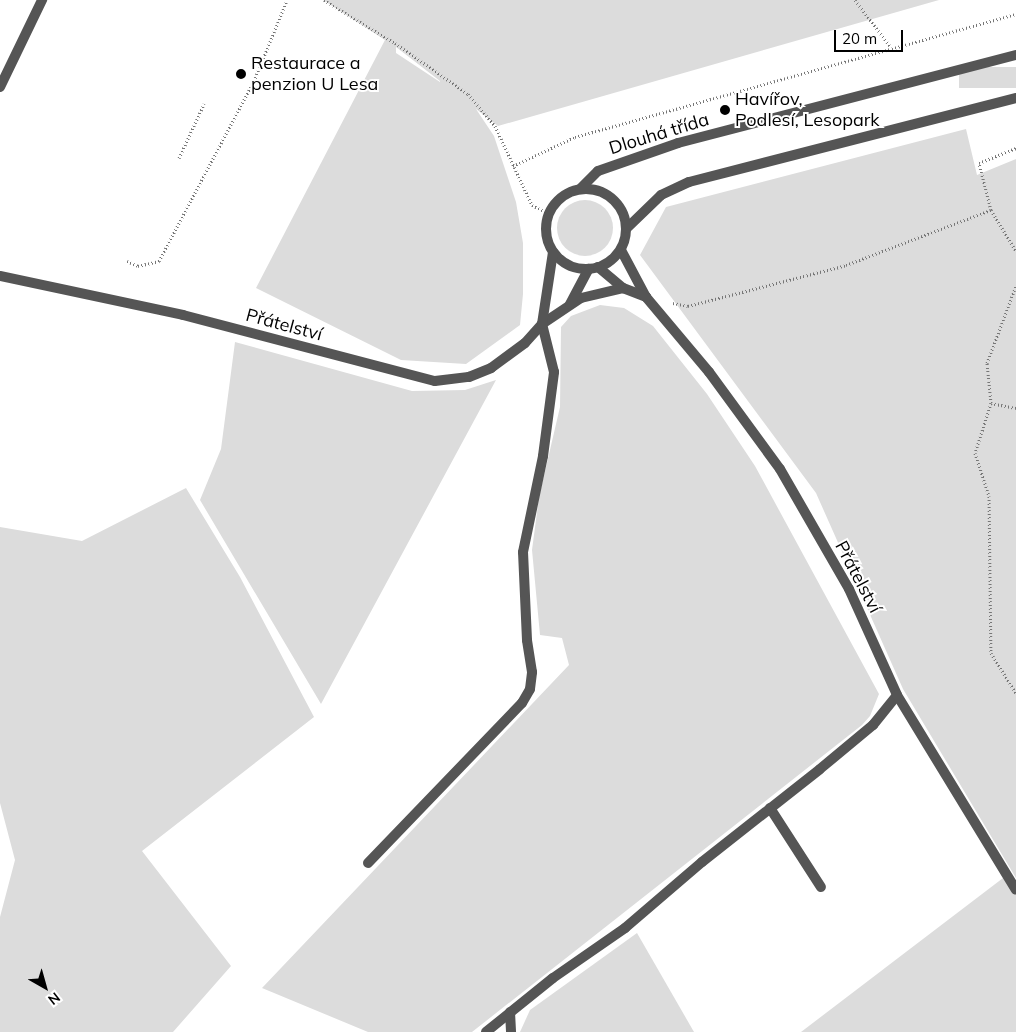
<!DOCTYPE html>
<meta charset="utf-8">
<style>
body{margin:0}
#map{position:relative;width:1016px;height:1032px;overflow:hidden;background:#fff;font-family:Mulish,sans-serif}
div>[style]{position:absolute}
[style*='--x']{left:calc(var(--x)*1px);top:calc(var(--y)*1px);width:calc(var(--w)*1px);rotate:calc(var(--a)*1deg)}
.green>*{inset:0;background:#dcdcdc;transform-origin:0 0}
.round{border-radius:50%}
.path>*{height:3px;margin-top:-1.5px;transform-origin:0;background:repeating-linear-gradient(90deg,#777 0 1px,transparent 0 3.5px)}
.lane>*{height:10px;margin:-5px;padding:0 5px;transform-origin:5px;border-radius:5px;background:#555}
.street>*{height:10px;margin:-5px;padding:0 5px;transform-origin:5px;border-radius:5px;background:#555}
.street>.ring{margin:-5px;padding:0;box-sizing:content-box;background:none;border:10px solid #555;border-radius:50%}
.dots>*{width:14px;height:14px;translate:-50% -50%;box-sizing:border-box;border:2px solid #fff;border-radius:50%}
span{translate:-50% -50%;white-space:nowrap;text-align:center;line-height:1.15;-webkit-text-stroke:4px #fff;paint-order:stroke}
.poi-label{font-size:18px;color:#000}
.left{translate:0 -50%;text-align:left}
.street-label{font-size:18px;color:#000}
.north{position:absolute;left:20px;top:962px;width:50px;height:50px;-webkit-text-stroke:4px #fff;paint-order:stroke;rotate:142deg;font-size:14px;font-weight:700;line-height:20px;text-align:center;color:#000}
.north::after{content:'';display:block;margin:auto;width:18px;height:22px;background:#000;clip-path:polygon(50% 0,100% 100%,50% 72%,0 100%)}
.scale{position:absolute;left:834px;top:30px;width:69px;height:22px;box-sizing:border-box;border:2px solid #000;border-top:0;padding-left:6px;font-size:15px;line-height:18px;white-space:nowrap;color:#000;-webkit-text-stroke:4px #fff;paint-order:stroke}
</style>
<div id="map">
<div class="green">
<i style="clip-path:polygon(evenodd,323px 0,939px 0,498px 126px,476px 109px,494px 136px,516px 202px,523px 243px,523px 294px,520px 325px,466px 364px,401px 360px,256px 288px,385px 40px,323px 0,396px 47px,440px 81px,440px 82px,396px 53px,396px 47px)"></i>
<i style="left:1016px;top:67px;width:21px;height:57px;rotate:90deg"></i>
<i style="clip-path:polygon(966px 129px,977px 175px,1016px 159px,1016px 878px,903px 689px,816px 493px,640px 255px,666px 207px)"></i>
<i class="round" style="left:557px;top:200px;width:56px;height:56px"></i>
<i style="clip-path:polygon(600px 305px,624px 308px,653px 326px,707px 394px,755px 466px,879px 694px,870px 716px,862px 725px,472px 1032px,368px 1032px,262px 988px,569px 665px,562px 638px,540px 635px,532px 550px,539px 497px,560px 407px,561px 327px,571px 316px)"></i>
<i style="clip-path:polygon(235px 342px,412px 391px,465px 390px,496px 380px,321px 704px,200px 500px,221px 449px)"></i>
<i style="clip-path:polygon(186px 488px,240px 577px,314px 717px,142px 851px,231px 966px,173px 1032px,0 1032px,0 917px,15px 860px,0 803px,0 527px,82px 541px)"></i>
<i style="clip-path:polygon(1007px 875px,1016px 890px,1016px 1032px,801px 1032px)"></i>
<i style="clip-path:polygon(637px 933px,694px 1032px,520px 1032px,530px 1010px)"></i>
</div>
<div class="path">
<i style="--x:324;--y:0;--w:83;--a:31.2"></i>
<i style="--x:395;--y:43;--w:89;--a:34.9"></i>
<i style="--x:468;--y:94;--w:42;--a:49.8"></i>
<i style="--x:495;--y:126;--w:87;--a:64.9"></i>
<i style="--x:532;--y:205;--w:18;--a:27"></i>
<i style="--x:855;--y:0;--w:58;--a:52.7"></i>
<i style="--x:179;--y:158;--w:60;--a:-65.2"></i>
<i style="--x:513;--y:166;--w:68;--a:-25.1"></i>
<i style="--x:575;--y:137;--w:458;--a:-15.6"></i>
<i style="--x:991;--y:210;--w:48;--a:58.6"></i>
<i style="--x:127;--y:261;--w:12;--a:24"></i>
<i style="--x:138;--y:266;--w:22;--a:-13"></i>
<i style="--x:159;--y:261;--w:204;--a:-62.2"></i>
<i style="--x:254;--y:81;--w:87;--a:-67.8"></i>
<i style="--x:673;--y:303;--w:15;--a:11"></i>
<i style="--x:688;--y:306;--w:163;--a:-14.5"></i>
<i style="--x:846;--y:265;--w:155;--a:-20.8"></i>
<i style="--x:991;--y:210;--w:49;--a:-104.3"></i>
<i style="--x:979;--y:163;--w:40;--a:-22"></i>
<i style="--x:991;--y:403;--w:40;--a:-95.7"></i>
<i style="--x:987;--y:363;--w:82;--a:-69.4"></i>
<i style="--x:1016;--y:408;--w:25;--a:-169"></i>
<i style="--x:991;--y:403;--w:52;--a:107.7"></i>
<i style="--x:975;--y:453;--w:45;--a:72"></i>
<i style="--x:989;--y:496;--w:157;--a:89.3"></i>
<i style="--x:991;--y:653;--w:47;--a:58"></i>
</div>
<div class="lane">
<i style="--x:770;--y:808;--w:94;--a:57.2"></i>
<i style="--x:368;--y:863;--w:222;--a:-46.1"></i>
<i style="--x:522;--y:703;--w:16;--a:-60"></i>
<i style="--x:530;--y:689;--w:17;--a:-83"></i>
<i style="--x:532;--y:672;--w:32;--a:-99"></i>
<i style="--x:527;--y:640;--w:88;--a:-92.6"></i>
<i style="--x:523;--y:552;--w:98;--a:-78.2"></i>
<i style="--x:543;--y:456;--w:85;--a:-82.5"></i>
<i style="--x:554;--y:372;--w:49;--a:-104"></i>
<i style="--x:510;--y:1012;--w:20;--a:87"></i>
<i style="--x:486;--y:1032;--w:86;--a:-38.9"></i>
<i style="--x:553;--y:978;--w:88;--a:-34.8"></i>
<i style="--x:625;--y:928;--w:101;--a:-40.6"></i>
<i style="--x:702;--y:862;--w:150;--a:-38.2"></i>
<i style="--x:820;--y:769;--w:69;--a:-39.7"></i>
<i style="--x:873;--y:725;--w:38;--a:-51"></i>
</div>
<div class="street">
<i style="--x:0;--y:87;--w:97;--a:-64.2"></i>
<i class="ring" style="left:546px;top:189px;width:70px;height:70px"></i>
<i style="--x:580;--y:189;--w:25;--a:-45"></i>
<i style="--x:598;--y:171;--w:85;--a:-19.3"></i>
<i style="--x:678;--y:143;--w:349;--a:-14.6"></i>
<i style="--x:627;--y:228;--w:47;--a:-44.1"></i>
<i style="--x:661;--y:195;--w:31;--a:-25"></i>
<i style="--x:689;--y:182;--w:338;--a:-14.4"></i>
<i style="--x:621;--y:250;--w:53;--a:62"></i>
<i style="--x:646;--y:297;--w:98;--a:50"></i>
<i style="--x:709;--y:372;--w:120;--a:53.8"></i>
<i style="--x:780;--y:469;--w:138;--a:60.1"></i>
<i style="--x:849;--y:589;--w:116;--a:65.6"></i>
<i style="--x:897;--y:695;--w:228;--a:58.6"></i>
<i style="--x:598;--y:267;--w:33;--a:40"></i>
<i style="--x:623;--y:288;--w:25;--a:21"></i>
<i style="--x:0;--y:276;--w:187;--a:12"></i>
<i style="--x:183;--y:315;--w:260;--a:14.7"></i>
<i style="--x:435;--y:381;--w:34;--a:-7"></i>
<i style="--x:469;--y:377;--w:24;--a:-22"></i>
<i style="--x:491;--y:368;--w:42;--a:-36.3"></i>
<i style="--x:525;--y:343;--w:25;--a:-48"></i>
<i style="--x:542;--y:324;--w:47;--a:-33.7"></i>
<i style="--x:581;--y:298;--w:43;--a:-13.4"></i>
<i style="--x:570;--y:304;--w:40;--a:-62"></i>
<i style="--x:542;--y:324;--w:73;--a:-81.3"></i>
</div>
<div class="dots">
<i style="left:241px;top:74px;background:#000"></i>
<i style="left:725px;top:110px;background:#000"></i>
</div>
<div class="poi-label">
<span class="left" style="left:251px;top:74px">Restaurace a<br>penzion U Lesa</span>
<span class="left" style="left:735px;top:110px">Havířov,<br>Podlesí, Lesopark</span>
</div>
<div class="street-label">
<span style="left:659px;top:134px;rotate:-17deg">Dlouhá třída</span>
<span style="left:284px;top:325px;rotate:15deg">Přátelství</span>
<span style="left:858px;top:577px;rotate:62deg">Přátelství</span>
</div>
<div class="north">N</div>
<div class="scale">20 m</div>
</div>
